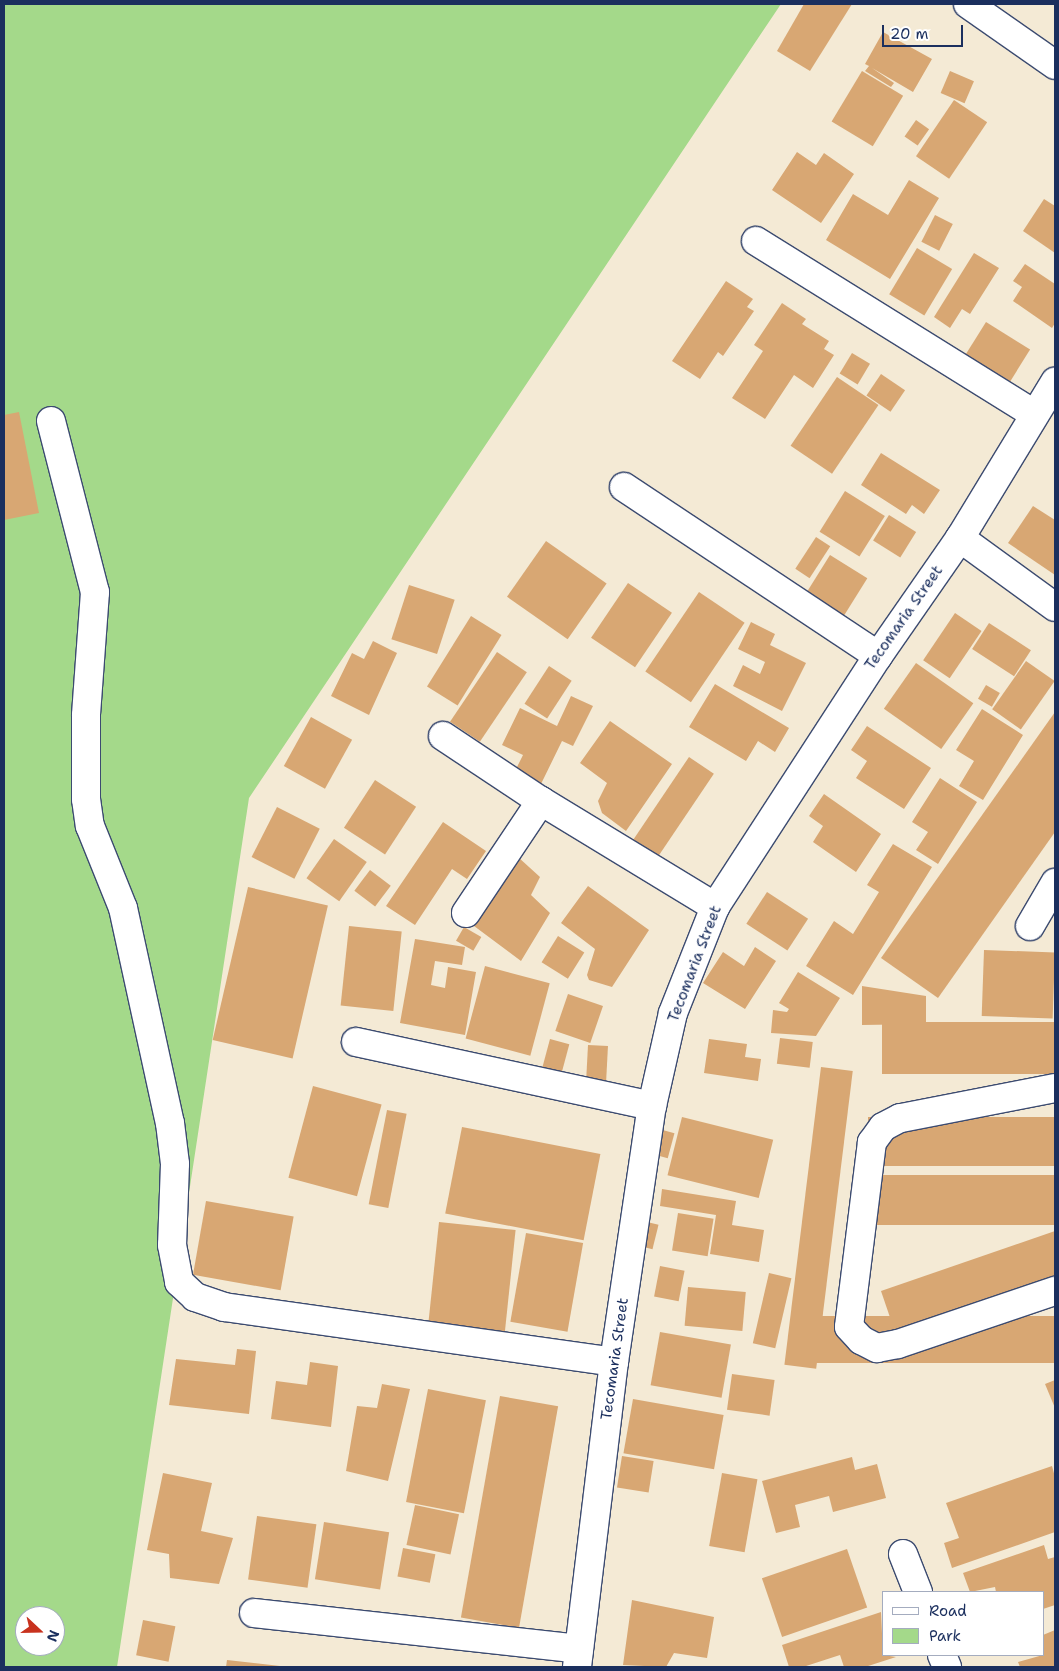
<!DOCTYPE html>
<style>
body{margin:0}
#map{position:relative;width:1059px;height:1671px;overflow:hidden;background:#f4ead5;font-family:"Shantell Sans",sans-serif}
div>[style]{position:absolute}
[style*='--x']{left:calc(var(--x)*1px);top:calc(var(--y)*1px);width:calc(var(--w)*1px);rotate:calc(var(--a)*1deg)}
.green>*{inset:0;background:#a4d98a}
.building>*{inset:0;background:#d8a773;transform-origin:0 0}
.roads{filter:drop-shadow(1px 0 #3c4b70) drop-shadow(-1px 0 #3c4b70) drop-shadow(0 1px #3c4b70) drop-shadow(0 -1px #3c4b70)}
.minor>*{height:28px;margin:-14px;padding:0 14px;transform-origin:14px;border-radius:14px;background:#fff}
span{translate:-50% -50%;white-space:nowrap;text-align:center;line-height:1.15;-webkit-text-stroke:4.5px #fff;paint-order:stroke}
.street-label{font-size:15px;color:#1b2f5e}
.frame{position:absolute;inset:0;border:5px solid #1b2f5e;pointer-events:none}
.legend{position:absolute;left:882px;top:1591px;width:162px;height:65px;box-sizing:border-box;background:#fff;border:1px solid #a4acbf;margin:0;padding:6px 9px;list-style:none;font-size:15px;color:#1b2f5e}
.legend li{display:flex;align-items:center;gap:10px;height:25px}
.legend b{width:25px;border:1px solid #a4acbf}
.north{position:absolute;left:15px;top:1606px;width:50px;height:50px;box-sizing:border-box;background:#fff;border:1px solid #a4acbf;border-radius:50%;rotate:111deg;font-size:14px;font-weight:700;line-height:20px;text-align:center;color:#1b2f5e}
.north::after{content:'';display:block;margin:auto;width:18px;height:22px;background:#c8321e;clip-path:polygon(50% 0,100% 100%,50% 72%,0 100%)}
.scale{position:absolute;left:882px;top:25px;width:81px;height:22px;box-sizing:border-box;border:2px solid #1b2f5e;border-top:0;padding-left:6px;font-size:15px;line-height:18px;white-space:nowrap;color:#1b2f5e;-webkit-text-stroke:4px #fff;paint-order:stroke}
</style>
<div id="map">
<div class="green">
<i style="clip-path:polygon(evenodd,4px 4px,781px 4px,249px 798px,117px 1667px,4px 1667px,4px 4px,25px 1616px,55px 1616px,55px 1646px,25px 1646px,25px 1616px)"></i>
</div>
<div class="building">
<i style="clip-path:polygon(804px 4px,852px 4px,810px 71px,777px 51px)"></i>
<i style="clip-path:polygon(883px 32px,932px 59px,913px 92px,872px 68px,894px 83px,891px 87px,865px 71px,869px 66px,865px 64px)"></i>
<i style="left:862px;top:71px;width:48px;height:59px;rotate:31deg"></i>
<i style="left:950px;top:71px;width:26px;height:24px;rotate:23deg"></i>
<i style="left:954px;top:100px;width:40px;height:68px;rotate:34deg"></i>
<i style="left:916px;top:120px;width:16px;height:20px;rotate:35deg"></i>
<i style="clip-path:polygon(797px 152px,816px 165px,824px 153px,854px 174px,821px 223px,772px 190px)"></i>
<i style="clip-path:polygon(909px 180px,939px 198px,890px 279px,826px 240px,853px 194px,888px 215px)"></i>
<i style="clip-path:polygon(1044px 199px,1055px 206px,1055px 253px,1023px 231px)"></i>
<i style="left:935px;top:215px;width:20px;height:30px;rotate:27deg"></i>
<i style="left:917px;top:248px;width:41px;height:54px;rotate:31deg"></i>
<i style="clip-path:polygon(974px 253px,999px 268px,970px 314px,962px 309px,950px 328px,934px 317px)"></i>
<i style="clip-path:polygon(1025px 264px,1055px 284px,1055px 323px,1052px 328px,1013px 301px,1022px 287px,1013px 281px)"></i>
<i style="clip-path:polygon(726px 281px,753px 299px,747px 307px,754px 311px,723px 356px,718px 352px,700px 379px,672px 361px)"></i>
<i style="clip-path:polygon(782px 303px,806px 319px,802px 324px,829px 341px,824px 349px,834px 355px,813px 388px,794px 375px,765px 419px,732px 398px,763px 351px,754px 345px)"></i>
<i style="left:986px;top:322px;width:52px;height:39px;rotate:32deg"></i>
<i style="left:852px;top:353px;width:21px;height:24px;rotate:31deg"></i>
<i style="left:881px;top:374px;width:29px;height:26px;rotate:34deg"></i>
<i style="left:837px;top:377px;width:50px;height:83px;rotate:34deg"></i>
<i style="clip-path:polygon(19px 412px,39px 513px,4px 520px,4px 415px)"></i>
<i style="clip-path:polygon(881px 453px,940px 490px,924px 514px,912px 505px,906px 514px,861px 485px)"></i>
<i style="left:845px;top:491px;width:47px;height:48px;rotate:32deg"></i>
<i style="clip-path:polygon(1033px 506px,1055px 520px,1055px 575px,1008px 543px)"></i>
<i style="left:889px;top:515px;width:32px;height:30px;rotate:32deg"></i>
<i style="left:816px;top:537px;width:17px;height:38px;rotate:33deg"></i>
<i style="left:546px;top:541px;width:74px;height:68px;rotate:35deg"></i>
<i style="left:830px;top:555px;width:44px;height:51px;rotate:32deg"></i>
<i style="left:628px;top:583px;width:53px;height:66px;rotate:34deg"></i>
<i style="left:409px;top:585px;width:48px;height:57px;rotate:18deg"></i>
<i style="left:699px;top:592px;width:55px;height:96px;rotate:34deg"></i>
<i style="left:955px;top:613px;width:32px;height:57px;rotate:34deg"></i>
<i style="left:471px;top:616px;width:36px;height:83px;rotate:32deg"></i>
<i style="clip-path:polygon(751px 622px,775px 634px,770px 645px,806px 663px,782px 711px,733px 686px,743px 665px,760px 674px,765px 662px,738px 649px)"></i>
<i style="left:989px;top:623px;width:50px;height:31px;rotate:33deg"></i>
<i style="clip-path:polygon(373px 641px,397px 653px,369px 715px,331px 696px,352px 653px,364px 659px)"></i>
<i style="left:497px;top:652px;width:36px;height:84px;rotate:34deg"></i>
<i style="left:1026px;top:661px;width:35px;height:59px;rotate:35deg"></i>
<i style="left:916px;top:663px;width:70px;height:56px;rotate:35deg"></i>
<i style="left:549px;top:666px;width:27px;height:45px;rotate:33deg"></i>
<i style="clip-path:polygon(715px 684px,789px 728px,775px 752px,758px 741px,746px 761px,689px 727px)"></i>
<i style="left:986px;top:685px;width:16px;height:16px;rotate:30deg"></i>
<i style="clip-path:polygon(571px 696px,593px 706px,573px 746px,562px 741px,541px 784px,515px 771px,523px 755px,502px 745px,520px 708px,557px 726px)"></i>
<i style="clip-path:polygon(982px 709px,1023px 735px,983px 800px,959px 786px,974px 761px,956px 750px)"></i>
<i style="clip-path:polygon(1055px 712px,1055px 832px,938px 998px,881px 958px)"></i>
<i style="left:311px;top:717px;width:47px;height:56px;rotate:29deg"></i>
<i style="clip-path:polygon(610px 721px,672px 764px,626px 831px,602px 813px,598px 801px,607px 783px,580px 763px)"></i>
<i style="clip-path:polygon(867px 726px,931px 768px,904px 809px,856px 778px,867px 761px,851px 750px)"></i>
<i style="left:689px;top:757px;width:30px;height:100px;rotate:34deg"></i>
<i style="clip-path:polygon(940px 778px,977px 802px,938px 864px,916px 850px,928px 832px,912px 822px)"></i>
<i style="left:375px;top:780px;width:49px;height:57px;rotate:33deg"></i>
<i style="clip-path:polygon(824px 794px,881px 834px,856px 872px,813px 842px,823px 826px,809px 816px)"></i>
<i style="left:277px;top:807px;width:48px;height:56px;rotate:27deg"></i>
<i style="clip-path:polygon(443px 822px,486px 851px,467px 879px,452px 869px,415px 925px,386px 906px)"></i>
<i style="left:334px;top:839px;width:40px;height:48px;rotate:35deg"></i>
<i style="clip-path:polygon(893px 844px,932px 867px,853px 995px,806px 966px,834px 921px,853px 934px,879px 892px,867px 885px)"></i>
<i style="clip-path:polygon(518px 857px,540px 877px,531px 895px,550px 913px,521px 961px,470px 923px)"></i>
<i style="left:370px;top:870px;width:26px;height:26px;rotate:37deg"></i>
<i style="clip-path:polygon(588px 886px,649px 930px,612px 987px,589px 980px,587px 975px,595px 949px,561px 923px)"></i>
<i style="left:248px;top:887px;width:82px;height:157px;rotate:13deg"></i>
<i style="left:767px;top:892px;width:49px;height:38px;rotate:33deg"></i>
<i style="left:349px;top:926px;width:53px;height:80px;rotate:6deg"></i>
<i style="left:464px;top:927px;width:20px;height:16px;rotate:30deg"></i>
<i style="left:558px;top:936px;width:31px;height:31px;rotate:32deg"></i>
<i style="clip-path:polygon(415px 939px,465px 947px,462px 965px,435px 961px,431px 985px,445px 988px,448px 967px,476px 972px,465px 1035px,400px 1023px)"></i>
<i style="clip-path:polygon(755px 947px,776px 961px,745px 1009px,703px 983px,723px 952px,744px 966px)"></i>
<i style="left:984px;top:950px;width:71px;height:66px;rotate:2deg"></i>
<i style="left:485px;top:966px;width:67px;height:75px;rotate:15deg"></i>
<i style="clip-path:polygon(798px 972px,840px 998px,816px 1036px,771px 1033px,773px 1010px,787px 1012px,789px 1009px,779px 1003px)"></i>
<i style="clip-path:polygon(862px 986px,926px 996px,926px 1024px,862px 1025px)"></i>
<i style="left:568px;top:994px;width:37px;height:39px;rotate:19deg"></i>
<i style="left:1055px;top:1022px;width:52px;height:173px;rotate:90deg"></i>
<i style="left:780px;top:1038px;width:33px;height:26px;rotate:7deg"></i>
<i style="left:550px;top:1039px;width:20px;height:35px;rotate:15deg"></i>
<i style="clip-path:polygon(709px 1039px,747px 1044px,745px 1057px,761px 1059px,758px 1081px,704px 1073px)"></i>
<i style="left:588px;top:1045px;width:20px;height:35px;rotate:3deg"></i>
<i style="left:821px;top:1067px;width:32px;height:300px;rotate:7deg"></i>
<i style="left:313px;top:1086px;width:71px;height:95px;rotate:15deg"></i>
<i style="left:387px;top:1110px;width:20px;height:96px;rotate:11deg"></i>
<i style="left:682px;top:1117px;width:94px;height:60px;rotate:14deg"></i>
<i style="left:1055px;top:1117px;width:49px;height:187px;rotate:90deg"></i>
<i style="left:462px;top:1127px;width:141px;height:88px;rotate:11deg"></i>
<i style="left:659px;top:1129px;width:16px;height:26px;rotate:15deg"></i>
<i style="left:1055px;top:1175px;width:50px;height:198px;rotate:90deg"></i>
<i style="clip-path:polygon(662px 1189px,736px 1201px,732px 1225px,764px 1230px,759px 1262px,710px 1254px,716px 1215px,660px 1206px)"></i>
<i style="left:206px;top:1201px;width:89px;height:75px;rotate:10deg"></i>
<i style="left:678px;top:1213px;width:36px;height:38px;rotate:9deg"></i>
<i style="left:643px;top:1221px;width:16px;height:25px;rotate:14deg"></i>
<i style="left:439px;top:1222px;width:77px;height:106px;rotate:6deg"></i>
<i style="clip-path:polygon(1055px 1231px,1055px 1277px,896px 1335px,881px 1291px)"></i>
<i style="left:526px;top:1233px;width:58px;height:90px;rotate:10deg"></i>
<i style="left:660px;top:1266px;width:25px;height:31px;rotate:11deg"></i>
<i style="left:769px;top:1273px;width:23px;height:72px;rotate:13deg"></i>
<i style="left:688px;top:1287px;width:58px;height:39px;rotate:5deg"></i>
<i style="left:1055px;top:1316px;width:47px;height:249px;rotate:90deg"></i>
<i style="left:660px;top:1332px;width:72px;height:54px;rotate:10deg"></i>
<i style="clip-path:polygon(237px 1349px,256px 1351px,249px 1414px,169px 1405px,176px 1359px,235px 1365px)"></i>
<i style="clip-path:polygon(310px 1362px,338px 1366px,331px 1427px,271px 1419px,276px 1381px,307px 1385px)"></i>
<i style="left:732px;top:1374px;width:43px;height:36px;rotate:8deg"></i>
<i style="clip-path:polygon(1055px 1380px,1055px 1408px,1045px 1384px)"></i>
<i style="clip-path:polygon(382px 1384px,410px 1389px,388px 1481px,346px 1471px,357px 1406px,377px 1408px)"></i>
<i style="left:428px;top:1389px;width:59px;height:115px;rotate:11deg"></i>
<i style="left:500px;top:1396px;width:59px;height:225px;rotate:10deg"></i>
<i style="left:633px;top:1399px;width:92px;height:55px;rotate:10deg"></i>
<i style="left:622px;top:1456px;width:32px;height:32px;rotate:9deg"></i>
<i style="clip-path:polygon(852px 1457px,855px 1470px,877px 1464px,886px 1498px,833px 1512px,829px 1496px,795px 1505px,800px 1527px,776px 1533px,762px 1481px)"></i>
<i style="clip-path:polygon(1052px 1466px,1055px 1477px,1055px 1532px,952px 1568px,944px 1543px,959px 1538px,946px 1503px)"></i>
<i style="clip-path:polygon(163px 1473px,212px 1483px,201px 1531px,233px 1538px,219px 1584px,170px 1578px,169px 1554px,147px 1550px)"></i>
<i style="left:722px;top:1473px;width:36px;height:74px;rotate:10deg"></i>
<i style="left:415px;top:1505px;width:45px;height:41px;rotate:12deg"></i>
<i style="left:257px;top:1516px;width:60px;height:64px;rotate:8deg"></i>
<i style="left:324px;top:1522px;width:66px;height:58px;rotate:9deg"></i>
<i style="clip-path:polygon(1044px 1545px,1048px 1559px,1055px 1557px,1055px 1605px,1043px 1609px,1043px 1592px,996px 1592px,995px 1587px,970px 1592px,963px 1573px)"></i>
<i style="left:403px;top:1548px;width:33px;height:29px;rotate:11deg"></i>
<i style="left:847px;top:1549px;width:62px;height:90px;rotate:71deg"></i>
<i style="clip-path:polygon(632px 1600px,714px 1617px,707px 1658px,674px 1653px,666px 1667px,623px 1665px)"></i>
<i style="clip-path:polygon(881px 1612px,883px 1655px,896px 1657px,865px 1667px,844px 1667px,840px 1655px,803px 1667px,789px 1667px,782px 1645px)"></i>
<i style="left:143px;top:1620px;width:33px;height:36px;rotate:11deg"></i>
<i style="clip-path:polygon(1055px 1630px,1055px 1667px,1020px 1667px,1018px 1662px,1043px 1655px,1043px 1635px)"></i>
<i style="clip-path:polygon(227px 1660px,280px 1666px,280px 1667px,226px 1667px)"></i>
</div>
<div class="roads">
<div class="minor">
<i style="--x:968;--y:4;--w:106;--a:35"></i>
<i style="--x:756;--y:241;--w:327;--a:31.9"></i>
<i style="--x:51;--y:421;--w:177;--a:75.6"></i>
<i style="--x:95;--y:592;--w:124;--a:94.2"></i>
<i style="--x:86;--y:716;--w:83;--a:90"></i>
<i style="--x:86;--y:799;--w:27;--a:82"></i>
<i style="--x:90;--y:826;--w:88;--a:68.1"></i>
<i style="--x:123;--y:908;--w:220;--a:77.7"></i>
<i style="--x:170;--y:1123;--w:41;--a:83"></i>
<i style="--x:175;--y:1164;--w:81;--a:92.1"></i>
<i style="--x:172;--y:1245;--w:38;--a:79"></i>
<i style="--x:179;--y:1282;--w:22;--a:43"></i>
<i style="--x:195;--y:1297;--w:31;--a:19"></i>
<i style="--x:224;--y:1307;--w:394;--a:8"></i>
<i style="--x:624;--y:487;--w:305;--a:33.6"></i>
<i style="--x:960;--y:538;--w:117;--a:36"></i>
<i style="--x:443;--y:736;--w:118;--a:33.6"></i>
<i style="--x:541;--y:801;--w:204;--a:31.3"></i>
<i style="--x:466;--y:913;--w:135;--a:-56.2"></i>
<i style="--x:1030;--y:926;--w:50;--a:-59.8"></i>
<i style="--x:356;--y:1042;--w:303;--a:12.2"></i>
<i style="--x:1055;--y:1088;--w:158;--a:169"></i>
<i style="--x:900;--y:1118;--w:19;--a:152"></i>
<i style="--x:883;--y:1127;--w:19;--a:126"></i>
<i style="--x:872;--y:1142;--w:186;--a:97.1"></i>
<i style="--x:849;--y:1327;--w:18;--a:47"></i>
<i style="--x:861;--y:1340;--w:18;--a:27"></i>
<i style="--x:877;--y:1348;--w:21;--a:-11"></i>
<i style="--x:898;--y:1344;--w:166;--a:-18.7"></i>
<i style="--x:903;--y:1554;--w:41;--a:68.5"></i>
<i style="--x:254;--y:1613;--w:327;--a:6.3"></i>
<i style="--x:942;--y:1655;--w:13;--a:67"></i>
<i style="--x:577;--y:1667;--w:307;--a:-83.1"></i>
<i style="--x:614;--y:1362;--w:259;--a:-81.6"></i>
<i style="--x:652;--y:1106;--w:95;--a:-77.3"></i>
<i style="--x:673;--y:1013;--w:114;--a:-68.4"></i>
<i style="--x:715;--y:907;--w:299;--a:-57"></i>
<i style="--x:878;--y:656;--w:144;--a:-55.2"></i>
<i style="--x:960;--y:538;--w:183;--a:-58.7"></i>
</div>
</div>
<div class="street-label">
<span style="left:904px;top:618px;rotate:-55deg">Tecomaria Street</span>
<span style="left:695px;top:964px;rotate:-69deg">Tecomaria Street</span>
<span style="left:615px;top:1359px;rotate:-82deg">Tecomaria Street</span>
</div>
<div class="frame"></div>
<ul class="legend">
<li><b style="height:6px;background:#fff"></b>Road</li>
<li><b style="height:14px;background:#a4d98a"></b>Park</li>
</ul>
<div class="north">N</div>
<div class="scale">20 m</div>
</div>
